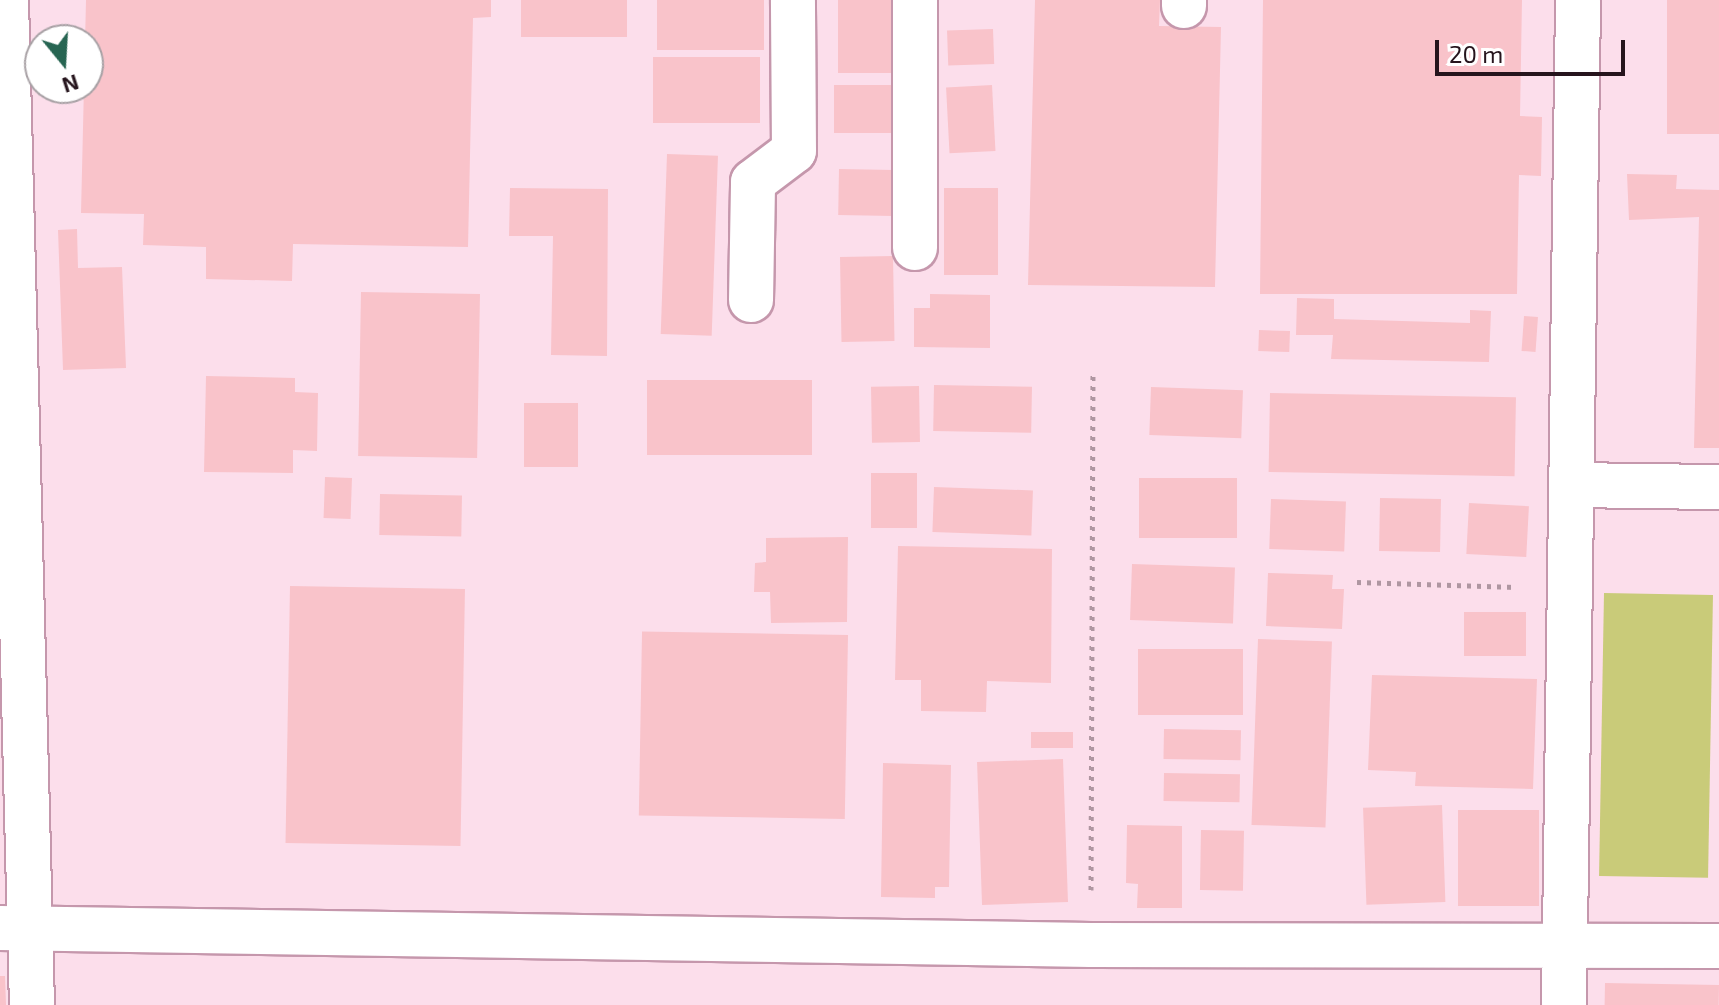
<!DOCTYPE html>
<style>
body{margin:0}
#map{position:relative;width:1719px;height:1005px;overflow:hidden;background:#fcdeeb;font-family:"Exo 2",sans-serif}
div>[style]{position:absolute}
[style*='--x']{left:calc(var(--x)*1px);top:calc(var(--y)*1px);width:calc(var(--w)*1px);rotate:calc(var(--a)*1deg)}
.green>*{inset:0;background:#c9cb79;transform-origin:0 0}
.building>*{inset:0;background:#f9c3ca;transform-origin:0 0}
.path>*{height:5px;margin-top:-2.5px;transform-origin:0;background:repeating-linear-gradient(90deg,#af96a1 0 4px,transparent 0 10px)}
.roads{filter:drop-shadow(2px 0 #c597ac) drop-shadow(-2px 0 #c597ac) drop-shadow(0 2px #c597ac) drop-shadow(0 -2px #c597ac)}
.minor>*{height:44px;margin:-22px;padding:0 22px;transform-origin:22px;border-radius:22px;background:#fff}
span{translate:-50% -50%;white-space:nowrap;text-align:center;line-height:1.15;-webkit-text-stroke:7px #fff;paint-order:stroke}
.north{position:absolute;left:24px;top:24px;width:80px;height:80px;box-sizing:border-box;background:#fff;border:2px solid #a8a1a5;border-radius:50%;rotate:162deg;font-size:22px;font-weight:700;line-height:32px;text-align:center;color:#26151d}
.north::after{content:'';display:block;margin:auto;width:28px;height:36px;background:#276552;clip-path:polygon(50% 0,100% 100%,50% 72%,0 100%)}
.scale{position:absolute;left:1435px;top:40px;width:190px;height:36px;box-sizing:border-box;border:4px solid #26151d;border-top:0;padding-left:10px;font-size:24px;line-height:28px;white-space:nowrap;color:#26151d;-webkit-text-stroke:6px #fff;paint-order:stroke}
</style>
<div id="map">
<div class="green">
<i style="left:1604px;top:593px;width:109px;height:283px;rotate:1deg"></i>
</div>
<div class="building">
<i style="clip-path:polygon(86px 0,491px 0,491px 17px,473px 18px,468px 247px,293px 244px,292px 281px,206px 279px,206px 247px,143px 245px,144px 214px,81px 213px)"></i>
<i style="left:521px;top:0;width:106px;height:37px"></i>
<i style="left:657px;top:0;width:107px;height:50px"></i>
<i style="left:838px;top:0;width:55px;height:73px"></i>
<i style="clip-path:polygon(1035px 0,1160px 0,1159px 26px,1221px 27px,1215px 287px,1028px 285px)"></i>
<i style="clip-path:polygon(1263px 0,1522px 0,1520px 116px,1542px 117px,1541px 176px,1519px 175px,1517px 294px,1260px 294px)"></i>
<i style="left:1667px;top:0;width:52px;height:134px"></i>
<i style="left:993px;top:29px;width:35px;height:46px;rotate:88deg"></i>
<i style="left:653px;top:57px;width:107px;height:66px"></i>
<i style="left:834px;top:85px;width:58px;height:48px"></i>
<i style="left:992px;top:85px;width:66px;height:46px;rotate:87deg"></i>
<i style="left:667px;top:154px;width:51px;height:180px;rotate:2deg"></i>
<i style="left:839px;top:169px;width:55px;height:46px;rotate:1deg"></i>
<i style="clip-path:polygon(1627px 174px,1677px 175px,1676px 189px,1719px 190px,1719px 448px,1694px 448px,1699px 217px,1629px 220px)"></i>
<i style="clip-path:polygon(510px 188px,608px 189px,607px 356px,551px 355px,553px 236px,509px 236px)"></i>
<i style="left:944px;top:188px;width:54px;height:87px"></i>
<i style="clip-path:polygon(77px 229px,78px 268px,122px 267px,126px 368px,63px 370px,58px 230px)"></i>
<i style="left:893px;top:256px;width:85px;height:53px;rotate:89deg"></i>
<i style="left:361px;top:292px;width:119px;height:164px;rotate:1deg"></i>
<i style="clip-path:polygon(930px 294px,990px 295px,990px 348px,914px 347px,914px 308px,930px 308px)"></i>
<i style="clip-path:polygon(1297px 298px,1334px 299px,1334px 319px,1470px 323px,1470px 310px,1491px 311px,1489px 362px,1331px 359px,1333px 335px,1296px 335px)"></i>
<i style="left:1524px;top:316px;width:14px;height:35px;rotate:4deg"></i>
<i style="left:1259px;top:330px;width:31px;height:21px;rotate:2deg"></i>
<i style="clip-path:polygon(206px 376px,295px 378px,295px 392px,318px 393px,317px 451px,293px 450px,293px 473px,204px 472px)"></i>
<i style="left:647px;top:380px;width:165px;height:75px"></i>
<i style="left:934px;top:385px;width:98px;height:46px;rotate:1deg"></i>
<i style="left:919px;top:386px;width:56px;height:48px;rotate:89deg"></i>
<i style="left:1151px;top:387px;width:92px;height:48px;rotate:2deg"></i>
<i style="left:1270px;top:393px;width:246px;height:79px;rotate:1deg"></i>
<i style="left:524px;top:403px;width:54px;height:64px"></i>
<i style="left:871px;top:473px;width:46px;height:55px"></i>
<i style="left:325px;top:477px;width:27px;height:41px;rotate:2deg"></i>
<i style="left:1237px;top:478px;width:60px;height:98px;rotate:90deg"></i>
<i style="left:934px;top:487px;width:99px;height:45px;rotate:2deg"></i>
<i style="left:380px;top:494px;width:82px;height:41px;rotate:1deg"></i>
<i style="left:1380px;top:498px;width:61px;height:53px;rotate:1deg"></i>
<i style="left:1271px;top:499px;width:75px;height:50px;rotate:2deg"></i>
<i style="left:1469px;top:503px;width:60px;height:51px;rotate:3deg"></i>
<i style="clip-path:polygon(848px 537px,847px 622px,771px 623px,770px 592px,754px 592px,755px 563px,766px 562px,766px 538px)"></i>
<i style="clip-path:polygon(898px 546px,1052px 549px,1051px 683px,987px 681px,986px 712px,921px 711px,921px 680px,895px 680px)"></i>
<i style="left:1132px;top:564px;width:103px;height:56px;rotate:2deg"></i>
<i style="clip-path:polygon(1268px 573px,1333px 575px,1332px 589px,1344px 589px,1342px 629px,1266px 626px)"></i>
<i style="left:290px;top:586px;width:175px;height:257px;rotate:1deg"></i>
<i style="left:1464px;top:612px;width:62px;height:44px"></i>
<i style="left:848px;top:635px;width:184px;height:206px;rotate:91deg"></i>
<i style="left:1258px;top:639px;width:74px;height:186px;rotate:2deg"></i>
<i style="left:1243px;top:649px;width:66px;height:105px;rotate:90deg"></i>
<i style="clip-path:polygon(1372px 675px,1537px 679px,1533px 789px,1415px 786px,1416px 772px,1368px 770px)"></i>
<i style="left:1164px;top:729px;width:77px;height:30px;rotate:1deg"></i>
<i style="left:1073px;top:732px;width:16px;height:42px;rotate:90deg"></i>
<i style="left:1063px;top:759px;width:143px;height:86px;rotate:88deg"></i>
<i style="clip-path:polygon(883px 763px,951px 765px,949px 887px,935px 887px,935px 898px,881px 897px)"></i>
<i style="left:1164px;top:773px;width:76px;height:28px;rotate:1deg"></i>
<i style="left:1442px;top:805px;width:97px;height:79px;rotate:88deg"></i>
<i style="left:1539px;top:810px;width:96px;height:81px;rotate:90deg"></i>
<i style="clip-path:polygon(1127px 825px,1182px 826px,1182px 908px,1137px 908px,1138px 884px,1126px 883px)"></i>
<i style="left:1201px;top:830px;width:43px;height:60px;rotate:1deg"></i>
<i style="clip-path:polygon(0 976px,5px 976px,6px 1005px,0 1005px)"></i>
<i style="left:1605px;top:983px;width:114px;height:22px;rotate:1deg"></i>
</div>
<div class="path">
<i style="--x:1357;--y:582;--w:159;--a:1.8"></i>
<i style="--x:1091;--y:890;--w:519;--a:-89.78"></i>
</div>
<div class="roads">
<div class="minor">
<i style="--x:6;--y:0;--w:1005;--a:88.52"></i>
<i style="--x:1184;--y:6;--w:6;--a:-90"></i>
<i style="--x:915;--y:248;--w:248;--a:-90"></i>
<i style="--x:751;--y:300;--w:118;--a:-89"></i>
<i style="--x:753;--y:182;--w:51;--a:-37.1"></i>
<i style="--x:794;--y:151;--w:151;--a:-90.4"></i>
<i style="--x:1571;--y:485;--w:148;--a:0.8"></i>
<i style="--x:0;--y:928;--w:1091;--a:0.89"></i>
<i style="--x:1091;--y:945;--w:628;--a:0.09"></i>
<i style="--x:1564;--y:1005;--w:1005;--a:-89.2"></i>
</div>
</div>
<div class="north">N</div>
<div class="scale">20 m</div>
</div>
